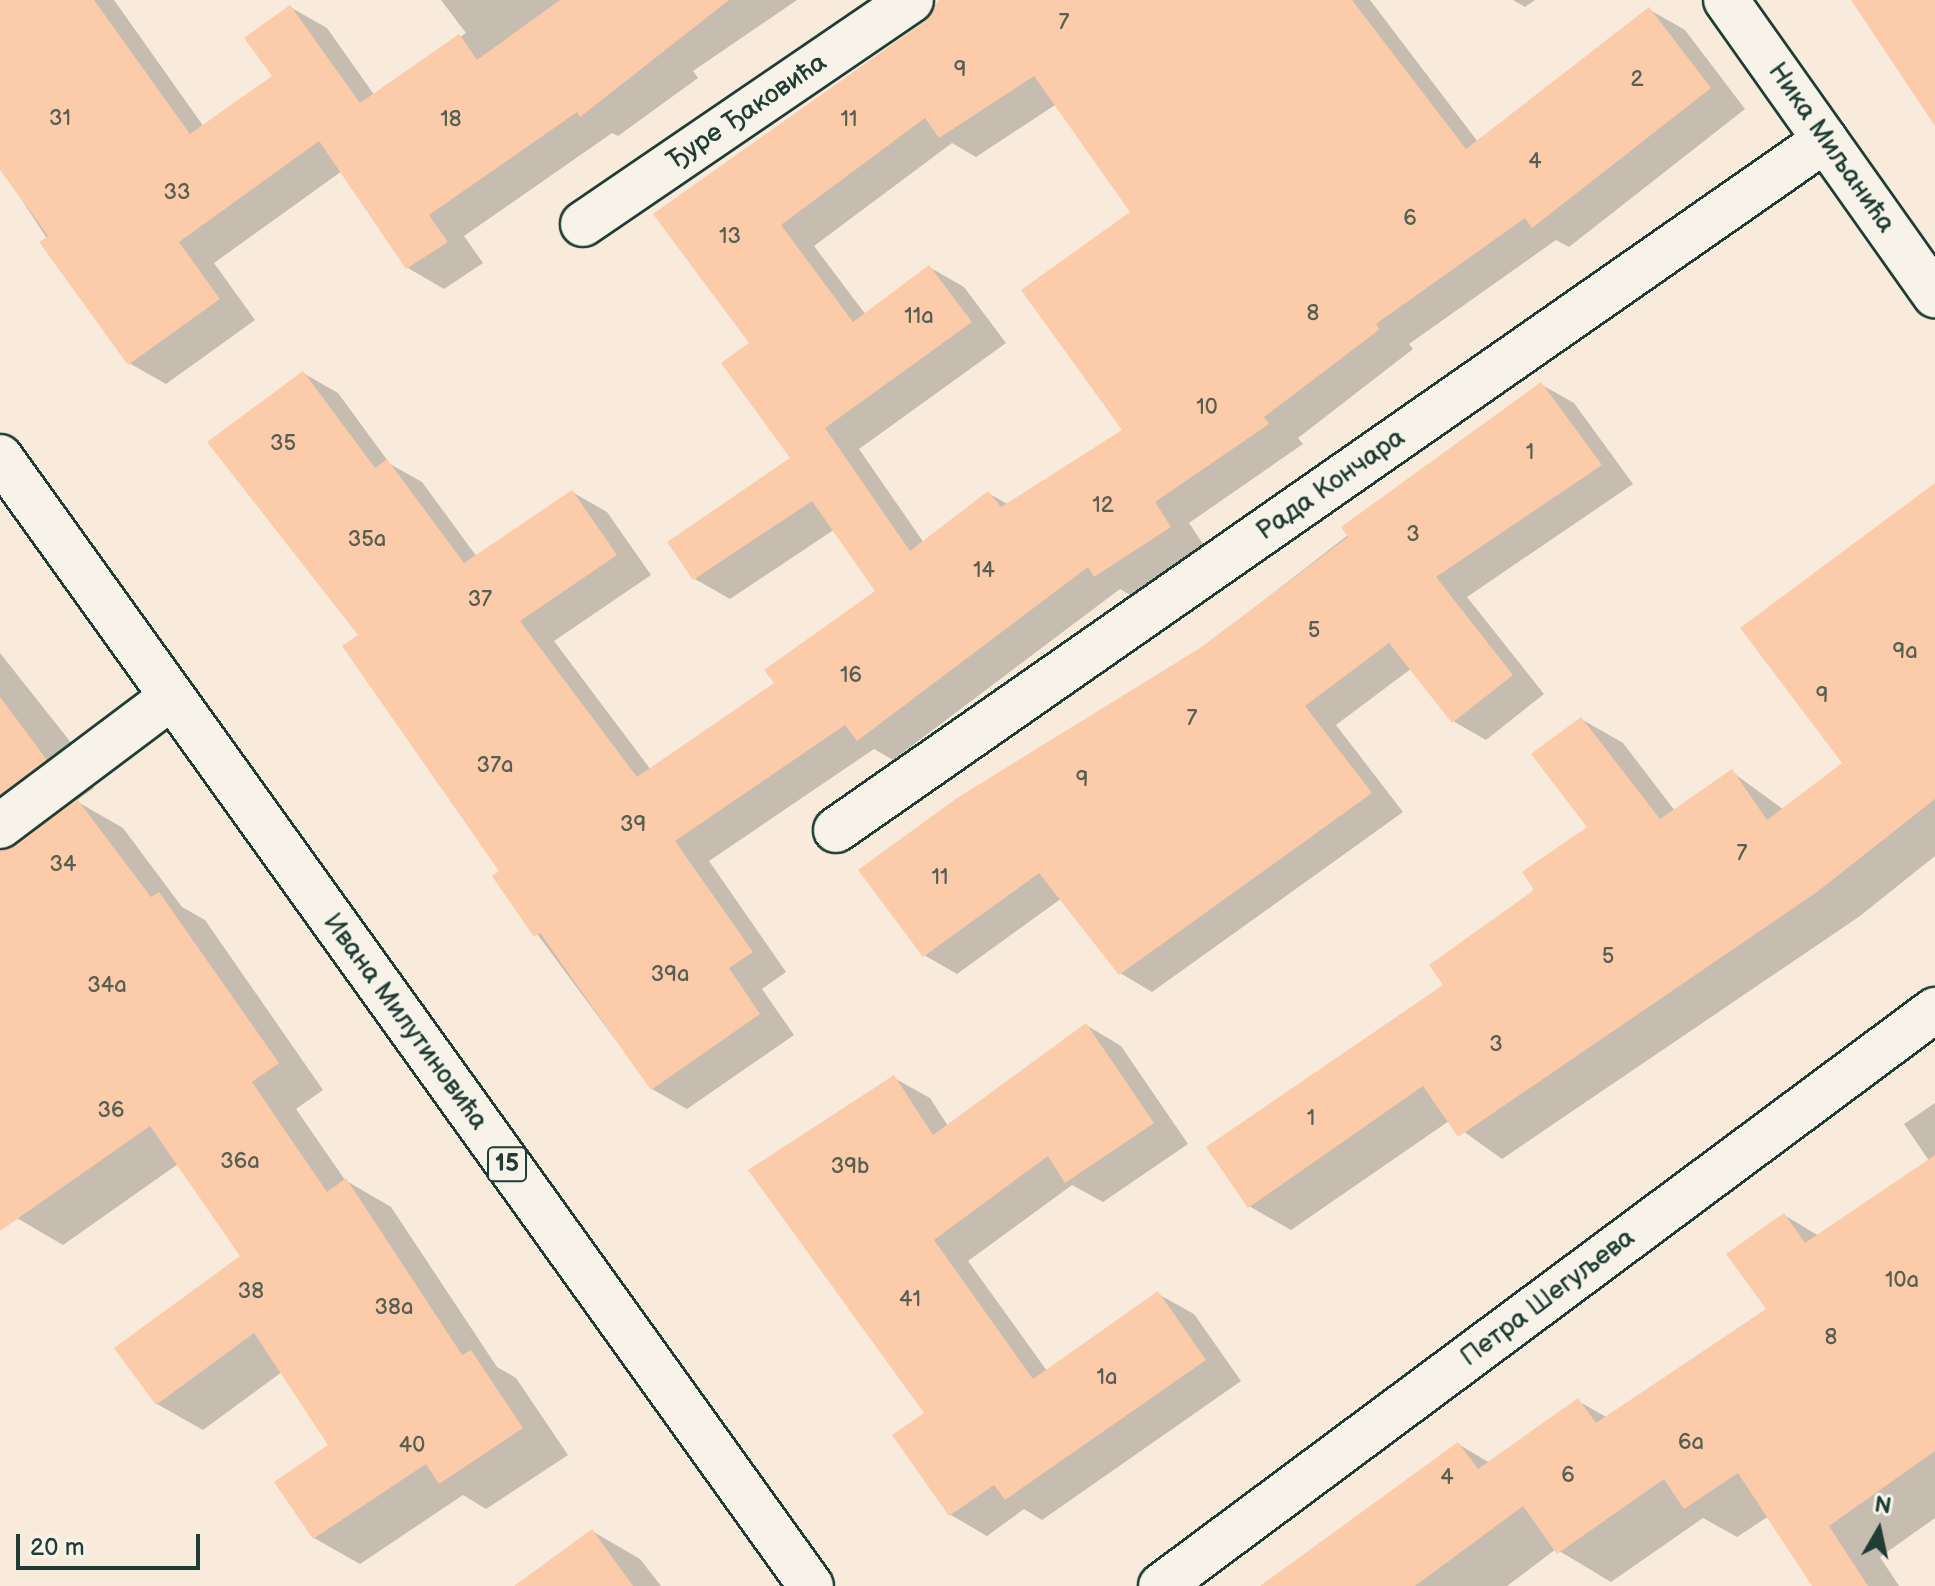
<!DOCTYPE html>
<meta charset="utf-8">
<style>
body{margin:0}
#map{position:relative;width:1935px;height:1586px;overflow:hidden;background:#f8ebdc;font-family:"Balsamiq Sans",sans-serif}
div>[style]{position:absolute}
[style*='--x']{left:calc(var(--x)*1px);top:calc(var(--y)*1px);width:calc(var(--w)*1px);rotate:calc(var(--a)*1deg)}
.shadow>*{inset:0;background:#0003}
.building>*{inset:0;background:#fbcbaa}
.roads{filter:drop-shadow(2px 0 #1f3d34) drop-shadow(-2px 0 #1f3d34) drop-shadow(0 2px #1f3d34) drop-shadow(0 -2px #1f3d34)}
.street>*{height:44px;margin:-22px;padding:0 22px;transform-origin:22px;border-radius:22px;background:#f7f3e8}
.primary>*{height:44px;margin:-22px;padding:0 22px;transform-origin:22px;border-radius:22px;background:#f7f3e8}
span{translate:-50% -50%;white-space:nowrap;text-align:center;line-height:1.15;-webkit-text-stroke:8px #f7f3e8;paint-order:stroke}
.number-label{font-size:22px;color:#566052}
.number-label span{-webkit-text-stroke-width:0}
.shield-label span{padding:2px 6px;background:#f7f3e8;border:2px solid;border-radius:6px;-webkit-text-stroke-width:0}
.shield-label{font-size:24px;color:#1f3d34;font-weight:700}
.street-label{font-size:26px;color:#1f3d34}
.north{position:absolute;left:1839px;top:1490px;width:80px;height:80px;-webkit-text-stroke:6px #f7f3e8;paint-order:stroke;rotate:9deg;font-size:22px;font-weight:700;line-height:32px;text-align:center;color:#1f3d34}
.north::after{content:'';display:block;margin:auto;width:28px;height:36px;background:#1f3d34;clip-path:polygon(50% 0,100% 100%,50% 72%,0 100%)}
.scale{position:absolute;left:16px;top:1534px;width:184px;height:36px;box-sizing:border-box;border:4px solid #1f3d34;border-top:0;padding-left:10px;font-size:24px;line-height:28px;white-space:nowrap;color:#1f3d34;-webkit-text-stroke:6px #f7f3e8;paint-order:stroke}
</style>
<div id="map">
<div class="shadow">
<i style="clip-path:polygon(0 0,114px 0,204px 127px,275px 76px,290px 7px,327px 28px,375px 96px,466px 33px,441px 0,797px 0,693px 71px,698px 78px,618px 136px,612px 133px,464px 236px,483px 263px,444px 289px,408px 268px,342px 171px,214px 263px,255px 320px,166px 384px,129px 363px,0 167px)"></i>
<i style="clip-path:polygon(evenodd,943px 0,1370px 0,1478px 142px,1650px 10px,1685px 30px,1745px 109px,1569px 247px,1556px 240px,1409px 344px,1413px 349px,1298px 438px,1303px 444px,1189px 523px,1205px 547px,1130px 595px,1120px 589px,893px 760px,874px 749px,709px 861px,786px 972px,762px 989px,794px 1035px,687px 1109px,652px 1089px,495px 877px,502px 872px,361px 636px,303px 373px,338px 393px,390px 464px,422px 482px,477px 557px,572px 492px,607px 512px,651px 575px,554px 641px,651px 770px,777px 684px,878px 591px,835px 529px,730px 599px,695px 579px,793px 458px,752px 343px,656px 214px,927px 22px,943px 0,1055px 105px,1133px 213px,1125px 431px,1009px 505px,988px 493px,924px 543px,859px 449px,1006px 343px,964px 287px,929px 267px,866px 315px,814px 246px,952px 143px,976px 157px,1055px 105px)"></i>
<i style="clip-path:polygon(1513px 0,1535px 0,1525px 7px)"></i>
<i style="clip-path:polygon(1542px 385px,1574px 403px,1633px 484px,1467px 597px,1544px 694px,1486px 740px,1453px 721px,1412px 668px,1336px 725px,1403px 812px,1152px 992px,1120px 973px,1062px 898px,957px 974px,924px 955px,1201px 649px)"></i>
<i style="clip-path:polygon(1935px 485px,1935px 856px,1860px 916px,1502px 1159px,1449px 1121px,1291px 1230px,1249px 1206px,1590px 827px,1581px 719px,1623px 743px,1675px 811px,1732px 772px,1784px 810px,1845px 764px)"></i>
<i style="clip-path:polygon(0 653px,80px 754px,73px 760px,94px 788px,76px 801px,123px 828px,182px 907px,205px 920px,323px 1090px,296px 1109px,345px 1180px,391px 1207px,497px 1367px,516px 1378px,568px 1455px,486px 1509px,463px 1495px,360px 1564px,314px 1538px,331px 1446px,282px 1372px,203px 1430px,157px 1404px,242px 1256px,178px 1164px,63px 1245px,17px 1218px,0 1194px)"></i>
<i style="clip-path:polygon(1086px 1025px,1121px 1046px,1188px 1144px,1103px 1202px,1072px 1185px,968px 1261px,1047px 1371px,1158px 1294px,1194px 1314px,1241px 1381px,1042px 1520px,1024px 1509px,987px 1536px,951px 1515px,895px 1435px,927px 1413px,894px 1078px,930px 1098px,948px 1126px)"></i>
<i style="clip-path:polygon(1935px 1103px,1935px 1518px,1880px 1557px,1899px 1586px,1814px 1586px,1769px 1516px,1737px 1537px,1703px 1518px,1611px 1582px,1556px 1549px,1507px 1586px,1262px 1586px,1458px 1444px,1490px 1463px,1578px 1401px,1608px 1418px,1769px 1310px,1784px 1215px,1819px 1236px,1930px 1162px,1904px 1124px)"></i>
<i style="clip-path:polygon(592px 1531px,640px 1559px,661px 1586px,517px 1586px)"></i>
</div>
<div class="building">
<i style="clip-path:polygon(0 0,94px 0,190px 134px,272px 76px,244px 38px,290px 5px,360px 103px,459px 34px,477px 60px,560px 0,729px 0,580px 117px,577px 112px,429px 215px,448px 242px,406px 269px,319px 141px,179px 242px,220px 299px,128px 365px,39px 242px,48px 236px,0 170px)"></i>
<i style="clip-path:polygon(evenodd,939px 0,1352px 0,1466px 149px,1649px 7px,1711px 88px,1532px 228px,1525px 218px,1376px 324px,1380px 329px,1264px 417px,1269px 424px,1155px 502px,1171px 527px,1094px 577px,1088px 567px,857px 741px,845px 725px,675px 841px,753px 952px,729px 968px,760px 1014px,651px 1090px,540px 933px,534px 937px,492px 876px,499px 871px,342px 646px,358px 635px,207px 442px,303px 371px,375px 468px,387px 459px,464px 563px,572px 490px,617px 555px,520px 621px,637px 777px,774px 683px,764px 670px,875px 591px,812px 501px,693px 580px,667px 542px,790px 458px,721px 363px,749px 343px,653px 214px,925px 21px,939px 0,1034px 76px,1130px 212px,1021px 290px,1122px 430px,1001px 507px,988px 491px,910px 551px,825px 428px,972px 322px,929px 265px,853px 322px,781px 225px,925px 118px,939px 138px,1034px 76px)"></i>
<i style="clip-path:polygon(1851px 0,1935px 0,1935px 126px)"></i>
<i style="clip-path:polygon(1541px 382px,1602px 465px,1436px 577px,1513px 675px,1452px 723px,1389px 643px,1305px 706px,1372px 793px,1119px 975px,1039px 873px,923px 957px,858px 870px,957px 798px,1200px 648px,1348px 537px,1341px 527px)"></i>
<i style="clip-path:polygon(1935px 483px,1935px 799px,1817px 892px,1458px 1137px,1423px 1086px,1248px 1208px,1206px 1147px,1443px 985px,1429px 965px,1534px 890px,1522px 872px,1587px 827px,1531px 754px,1581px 717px,1660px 819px,1732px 769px,1767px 820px,1842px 763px,1740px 628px)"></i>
<i style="clip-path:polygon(0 697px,47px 760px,0 795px)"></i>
<i style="clip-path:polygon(77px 799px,151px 897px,159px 892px,279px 1063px,252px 1082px,327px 1192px,346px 1178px,462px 1355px,471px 1350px,523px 1428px,439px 1484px,426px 1464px,313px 1539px,274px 1482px,328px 1445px,254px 1333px,156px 1405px,114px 1348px,240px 1256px,150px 1126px,0 1231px,0 850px)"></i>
<i style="clip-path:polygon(1086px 1023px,1154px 1123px,1065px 1183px,1048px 1156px,934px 1240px,1033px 1379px,1158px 1291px,1206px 1360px,1005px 1500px,994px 1485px,949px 1516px,892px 1435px,924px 1413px,748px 1170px,894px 1075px,933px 1135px)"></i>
<i style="clip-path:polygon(1935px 1155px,1935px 1451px,1829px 1526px,1868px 1586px,1812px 1586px,1738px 1473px,1684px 1509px,1664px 1479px,1557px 1554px,1523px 1506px,1415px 1586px,1260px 1586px,1458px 1442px,1478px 1469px,1578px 1398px,1596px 1423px,1766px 1309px,1726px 1254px,1784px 1213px,1805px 1243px)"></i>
<i style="clip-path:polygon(592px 1529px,633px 1586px,514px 1586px)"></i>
</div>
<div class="roads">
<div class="street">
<i style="--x:1726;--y:0;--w:362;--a:54.7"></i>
<i style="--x:583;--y:224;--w:397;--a:-34.3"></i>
<i style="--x:0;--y:826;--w:215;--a:-36.9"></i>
<i style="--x:836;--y:830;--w:1206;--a:-34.9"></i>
<i style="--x:1161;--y:1586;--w:965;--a:-36.66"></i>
</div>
<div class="primary">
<i style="--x:0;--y:457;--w:1390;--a:54.31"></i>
</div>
</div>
<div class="number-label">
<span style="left:1064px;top:23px">7</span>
<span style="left:960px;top:70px">9</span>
<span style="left:1637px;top:80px">2</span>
<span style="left:60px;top:119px">31</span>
<span style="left:451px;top:120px">18</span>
<span style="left:849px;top:120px">11</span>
<span style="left:1535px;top:162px">4</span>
<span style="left:177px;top:193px">33</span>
<span style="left:1410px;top:219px">6</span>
<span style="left:730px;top:237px">13</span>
<span style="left:1313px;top:314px">8</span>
<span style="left:919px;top:317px">11a</span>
<span style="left:1207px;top:408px">10</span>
<span style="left:283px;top:444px">35</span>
<span style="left:1530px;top:453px">1</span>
<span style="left:1103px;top:506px">12</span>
<span style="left:1413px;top:535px">3</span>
<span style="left:367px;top:540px">35a</span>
<span style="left:984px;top:571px">14</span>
<span style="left:480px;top:600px">37</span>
<span style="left:1314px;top:631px">5</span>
<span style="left:1905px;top:652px">9a</span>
<span style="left:851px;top:676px">16</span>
<span style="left:1822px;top:696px">9</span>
<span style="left:1192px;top:719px">7</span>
<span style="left:495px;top:766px">37a</span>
<span style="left:1082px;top:780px">9</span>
<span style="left:633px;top:825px">39</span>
<span style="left:1742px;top:854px">7</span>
<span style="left:63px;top:865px">34</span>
<span style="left:940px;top:878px">11</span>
<span style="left:1608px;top:957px">5</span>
<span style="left:670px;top:975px">39a</span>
<span style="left:107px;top:986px">34a</span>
<span style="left:1496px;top:1045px">3</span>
<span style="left:111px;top:1111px">36</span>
<span style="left:1311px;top:1119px">1</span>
<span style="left:240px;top:1162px">36a</span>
<span style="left:850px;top:1167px">39b</span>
<span style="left:1902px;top:1281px">10a</span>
<span style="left:251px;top:1292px">38</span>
<span style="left:910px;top:1300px">41</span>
<span style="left:394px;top:1308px">38a</span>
<span style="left:1831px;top:1338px">8</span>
<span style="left:1107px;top:1378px">1a</span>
<span style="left:1691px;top:1443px">6a</span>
<span style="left:412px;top:1446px">40</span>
<span style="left:1568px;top:1476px">6</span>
<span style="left:1447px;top:1478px">4</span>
</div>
<div class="shield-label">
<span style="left:507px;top:1164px">15</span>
</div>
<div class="street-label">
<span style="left:747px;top:112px;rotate:-34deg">Ђуре Ђаковића</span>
<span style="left:1831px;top:148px;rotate:55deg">Ника Миљанића</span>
<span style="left:1331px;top:485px;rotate:-35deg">Рада Кончара</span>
<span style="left:405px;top:1022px;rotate:54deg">Ивана Милутиновића</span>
<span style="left:1548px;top:1298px;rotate:-37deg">Петра Шегуљева</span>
</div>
<div class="north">N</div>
<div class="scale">20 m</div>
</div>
